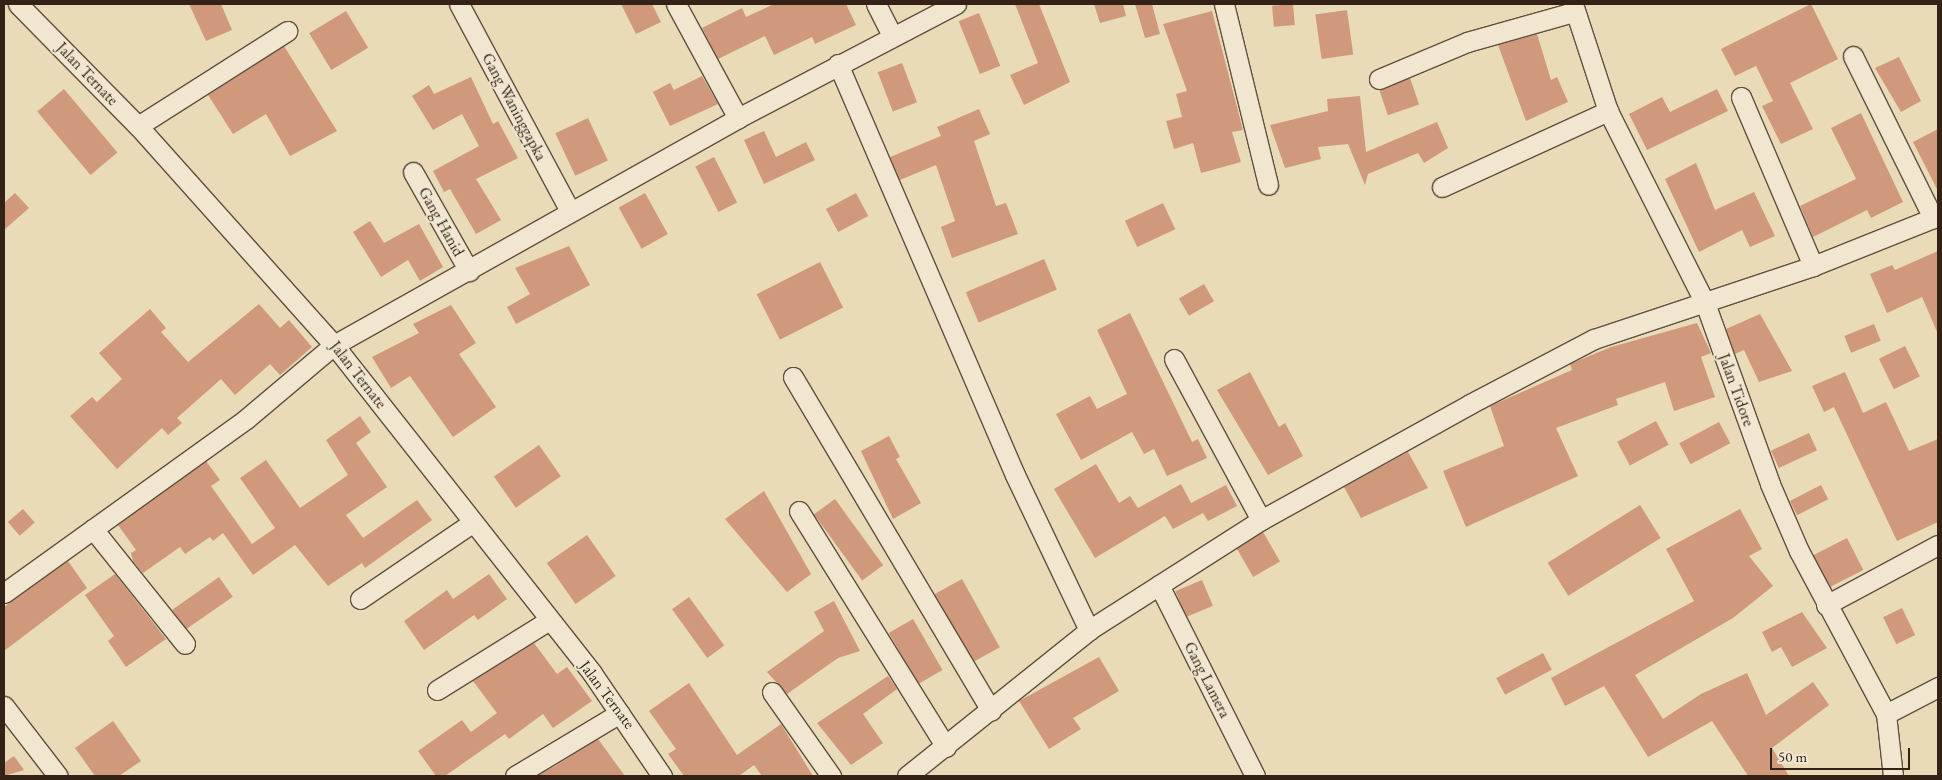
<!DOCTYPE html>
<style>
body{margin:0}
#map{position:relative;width:1942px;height:780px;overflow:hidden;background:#e9dab8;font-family:"EB Garamond",serif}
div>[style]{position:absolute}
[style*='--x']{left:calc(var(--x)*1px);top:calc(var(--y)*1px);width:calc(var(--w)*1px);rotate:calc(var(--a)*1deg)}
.building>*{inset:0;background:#d1997b;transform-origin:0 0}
.roads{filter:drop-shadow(1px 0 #60503e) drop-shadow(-1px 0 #60503e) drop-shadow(0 1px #60503e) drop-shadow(0 -1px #60503e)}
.minor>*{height:19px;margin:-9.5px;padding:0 9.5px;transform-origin:9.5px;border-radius:9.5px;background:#f1e7d1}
span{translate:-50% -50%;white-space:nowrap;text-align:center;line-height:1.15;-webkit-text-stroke:4px #f1e7d1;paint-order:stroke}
.street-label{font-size:16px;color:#332215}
.frame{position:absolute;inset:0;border:5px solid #332215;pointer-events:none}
.scale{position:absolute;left:1770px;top:748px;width:140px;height:22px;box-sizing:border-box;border:2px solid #332215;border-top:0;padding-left:6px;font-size:15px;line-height:18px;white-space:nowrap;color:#332215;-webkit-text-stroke:4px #f1e7d1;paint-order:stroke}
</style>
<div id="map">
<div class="building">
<i style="clip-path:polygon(189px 4px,221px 4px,232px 30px,206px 41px)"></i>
<i style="clip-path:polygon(621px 4px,652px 4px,661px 22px,636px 34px)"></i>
<i style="clip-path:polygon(774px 4px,846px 4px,856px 25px,815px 44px,812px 37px,774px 55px,765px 36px,718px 59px,702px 28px,742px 8px,746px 17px)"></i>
<i style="clip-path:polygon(1015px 4px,1039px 4px,1070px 82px,1024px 105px,1010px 75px,1038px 63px)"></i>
<i style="clip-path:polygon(1094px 4px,1123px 4px,1126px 16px,1100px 23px)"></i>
<i style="clip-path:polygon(1135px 4px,1152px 4px,1160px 34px,1145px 38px)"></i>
<i style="left:1293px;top:4px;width:21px;height:21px;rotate:85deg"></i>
<i style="clip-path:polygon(1811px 4px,1838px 59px,1790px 83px,1813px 129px,1781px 144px,1762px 106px,1773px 101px,1756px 66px,1735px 76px,1721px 49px)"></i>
<i style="left:1347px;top:10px;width:45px;height:32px;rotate:82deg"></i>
<i style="left:346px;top:11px;width:43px;height:43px;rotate:59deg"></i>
<i style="clip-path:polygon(1212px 11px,1243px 130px,1232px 132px,1241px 162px,1201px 173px,1193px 143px,1174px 149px,1166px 121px,1182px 117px,1176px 94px,1187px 91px,1163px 24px)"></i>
<i style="left:979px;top:13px;width:57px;height:22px;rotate:68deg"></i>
<i style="clip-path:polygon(1537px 34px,1551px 80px,1557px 77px,1568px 102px,1526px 121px,1498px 45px)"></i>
<i style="clip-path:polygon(284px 46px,337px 131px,290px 156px,266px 114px,233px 134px,208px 95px)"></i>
<i style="clip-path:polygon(1899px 57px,1921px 101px,1901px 112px,1875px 68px)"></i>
<i style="left:902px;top:63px;width:42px;height:26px;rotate:69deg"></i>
<i style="clip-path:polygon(702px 76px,718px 104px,670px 126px,653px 92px,670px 83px,674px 90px)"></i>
<i style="clip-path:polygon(471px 77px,493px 124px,498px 121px,518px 158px,476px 179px,501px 220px,476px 234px,450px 189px,444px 192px,433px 171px,479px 146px,462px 114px,433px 130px,412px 96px,429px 85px,434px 94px)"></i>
<i style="left:1410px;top:78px;width:28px;height:33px;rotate:71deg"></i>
<i style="left:64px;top:89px;width:83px;height:35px;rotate:50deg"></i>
<i style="clip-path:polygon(1717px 89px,1728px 111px,1647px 150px,1629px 114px,1662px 97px,1670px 112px)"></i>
<i style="clip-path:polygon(1360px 96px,1366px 152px,1437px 122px,1448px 148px,1424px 163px,1418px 153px,1368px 174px,1365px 185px,1348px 144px,1318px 147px,1321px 159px,1285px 168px,1270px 125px,1328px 111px,1327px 99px)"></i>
<i style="clip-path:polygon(979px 109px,990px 134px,974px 141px,996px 206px,1006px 203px,1018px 234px,952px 258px,941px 227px,955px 221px,936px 165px,900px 180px,890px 157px,941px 136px,937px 127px)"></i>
<i style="clip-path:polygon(1861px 113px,1903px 202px,1871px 218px,1867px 210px,1813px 237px,1800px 206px,1856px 179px,1831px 128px)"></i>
<i style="left:588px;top:118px;width:47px;height:36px;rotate:65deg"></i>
<i style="clip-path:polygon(1938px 129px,1938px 191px,1913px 142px)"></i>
<i style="clip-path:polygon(764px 131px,776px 157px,806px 142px,815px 160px,764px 184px,744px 140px)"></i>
<i style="left:714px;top:157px;width:51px;height:21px;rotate:63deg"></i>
<i style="clip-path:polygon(1696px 163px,1715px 210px,1754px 192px,1775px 236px,1750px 247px,1742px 230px,1699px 252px,1665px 179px)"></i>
<i style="clip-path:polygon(15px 193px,29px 208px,4px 230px,4px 203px)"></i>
<i style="left:645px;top:193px;width:47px;height:30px;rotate:61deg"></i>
<i style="left:856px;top:193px;width:26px;height:34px;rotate:62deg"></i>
<i style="left:1163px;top:203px;width:29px;height:42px;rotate:65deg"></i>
<i style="clip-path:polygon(370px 221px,384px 243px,419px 224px,443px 267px,420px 281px,408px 260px,381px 277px,353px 232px)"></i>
<i style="clip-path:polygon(569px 246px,590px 285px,516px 324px,507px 307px,530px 294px,515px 268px)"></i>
<i style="clip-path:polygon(1938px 251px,1938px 334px,1922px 297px,1887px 313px,1870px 274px,1892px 265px,1895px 270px)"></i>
<i style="left:1044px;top:259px;width:33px;height:85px;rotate:67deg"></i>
<i style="left:820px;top:262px;width:51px;height:71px;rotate:63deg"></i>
<i style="left:1204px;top:284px;width:20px;height:29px;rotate:60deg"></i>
<i style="clip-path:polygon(259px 304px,280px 328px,289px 320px,312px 347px,280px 375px,270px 364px,235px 395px,221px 379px,177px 418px,182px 423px,168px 435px,162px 428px,117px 469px,70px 416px,92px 397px,97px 402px,122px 379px,99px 353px,150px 309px,166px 328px,161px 332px,188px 362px)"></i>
<i style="clip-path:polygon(451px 305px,476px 343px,459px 354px,496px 407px,453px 437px,410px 376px,391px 388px,372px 357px,419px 333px,413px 324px)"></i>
<i style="clip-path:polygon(1130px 313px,1192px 442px,1198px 439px,1207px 458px,1167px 476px,1154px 449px,1144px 454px,1132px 432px,1081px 460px,1056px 414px,1090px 396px,1097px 409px,1127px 394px,1097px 330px)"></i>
<i style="clip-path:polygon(1760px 314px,1792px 371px,1759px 382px,1744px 350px,1735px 354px,1726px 329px)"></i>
<i style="clip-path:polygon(1697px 323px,1711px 353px,1701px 357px,1715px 397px,1674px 411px,1665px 382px,1616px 399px,1618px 405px,1556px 428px,1578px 476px,1466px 527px,1443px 471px,1504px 446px,1490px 406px,1572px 370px,1570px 364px,1611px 347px)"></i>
<i style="left:1874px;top:324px;width:18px;height:32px;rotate:68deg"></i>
<i style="left:1905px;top:346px;width:34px;height:29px;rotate:64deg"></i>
<i style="clip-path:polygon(1250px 372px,1279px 427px,1285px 423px,1303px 456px,1268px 475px,1217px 390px)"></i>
<i style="clip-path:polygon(1845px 372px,1863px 413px,1886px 402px,1909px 451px,1938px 439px,1938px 522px,1897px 541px,1834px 407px,1824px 412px,1812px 386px)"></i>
<i style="clip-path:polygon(360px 416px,371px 432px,356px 443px,387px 487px,346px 515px,363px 538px,417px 500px,432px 520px,365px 568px,362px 563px,328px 586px,295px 545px,253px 575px,223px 533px,213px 541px,210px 537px,185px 554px,180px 547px,143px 573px,133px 561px,131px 553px,136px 550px,118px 525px,206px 461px,220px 480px,211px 486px,252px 544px,275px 528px,240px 478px,266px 460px,300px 508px,348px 475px,326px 440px)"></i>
<i style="left:1656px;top:421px;width:27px;height:44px;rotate:62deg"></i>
<i style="left:1719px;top:422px;width:24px;height:45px;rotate:62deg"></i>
<i style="left:1809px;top:433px;width:19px;height:42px;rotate:65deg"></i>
<i style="clip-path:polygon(889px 436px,900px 457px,896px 459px,921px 503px,893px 519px,861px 451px)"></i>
<i style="left:539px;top:445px;width:38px;height:55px;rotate:55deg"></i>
<i style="clip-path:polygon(1408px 452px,1428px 488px,1361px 518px,1344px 487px)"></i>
<i style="clip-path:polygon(1096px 464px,1119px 503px,1130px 496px,1138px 508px,1181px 484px,1191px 503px,1226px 485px,1237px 506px,1208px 521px,1203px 513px,1173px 529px,1165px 516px,1095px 558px,1054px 489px)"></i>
<i style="left:1821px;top:485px;width:16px;height:35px;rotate:63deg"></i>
<i style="clip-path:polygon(764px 491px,811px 574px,787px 592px,725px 519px)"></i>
<i style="left:835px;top:499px;width:82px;height:26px;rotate:54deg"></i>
<i style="left:1640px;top:505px;width:39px;height:109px;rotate:58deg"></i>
<i style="left:23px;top:509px;width:18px;height:20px;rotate:49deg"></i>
<i style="clip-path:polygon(1740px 509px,1762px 549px,1749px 556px,1773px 586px,1733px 618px,1635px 675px,1663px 719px,1701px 694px,1747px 673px,1766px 715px,1813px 682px,1829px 705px,1772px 748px,1789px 776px,1748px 776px,1712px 721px,1648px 757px,1604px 686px,1565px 706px,1551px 678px,1694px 601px,1666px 549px)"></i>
<i style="left:1263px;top:532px;width:34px;height:31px;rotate:60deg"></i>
<i style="left:587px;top:535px;width:50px;height:49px;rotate:55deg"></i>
<i style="left:1847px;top:538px;width:36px;height:38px;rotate:63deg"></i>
<i style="clip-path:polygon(68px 561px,87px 588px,4px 651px,4px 607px)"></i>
<i style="clip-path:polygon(115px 574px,166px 639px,126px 667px,108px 641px,114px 636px,85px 595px)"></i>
<i style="clip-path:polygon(489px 574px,507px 599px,478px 620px,474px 615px,424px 650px,404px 621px,447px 590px,453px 599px)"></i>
<i style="left:219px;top:577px;width:24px;height:57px;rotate:55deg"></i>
<i style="left:962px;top:579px;width:78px;height:31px;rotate:61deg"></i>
<i style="left:1202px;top:580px;width:28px;height:29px;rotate:67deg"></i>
<i style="left:689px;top:597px;width:60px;height:21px;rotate:54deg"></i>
<i style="clip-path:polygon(834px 601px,860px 651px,838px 658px,787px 694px,767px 672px,824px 631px,814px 612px)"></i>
<i style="left:1902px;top:608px;width:30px;height:21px;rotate:64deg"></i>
<i style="clip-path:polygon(1802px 612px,1827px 648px,1792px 667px,1781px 647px,1772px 652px,1762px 632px)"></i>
<i style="left:913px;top:619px;width:59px;height:28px;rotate:60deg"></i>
<i style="clip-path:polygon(534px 643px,557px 674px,567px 667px,592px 701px,553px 728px,543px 714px,509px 739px,505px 734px,445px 776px,436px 776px,418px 751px,462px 720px,471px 732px,497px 713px,473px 681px)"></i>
<i style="left:1543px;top:653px;width:19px;height:53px;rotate:62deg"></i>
<i style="clip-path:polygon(1099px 657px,1119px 691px,1073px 718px,1081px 729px,1049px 749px,1019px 701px)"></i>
<i style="clip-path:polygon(888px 676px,897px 689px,863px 714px,883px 743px,851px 765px,817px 723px)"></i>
<i style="clip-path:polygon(689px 683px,737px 755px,781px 724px,813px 776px,762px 776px,754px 765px,739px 776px,684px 776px,668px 754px,676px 749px,649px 711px)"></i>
<i style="clip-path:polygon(113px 721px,141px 761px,119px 776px,95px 776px,75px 748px)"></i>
<i style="clip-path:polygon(598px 739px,625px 776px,536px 776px,555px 766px)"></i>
<i style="clip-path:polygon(14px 756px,24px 770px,4px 776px,4px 763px)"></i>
</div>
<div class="roads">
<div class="minor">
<i style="--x:18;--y:4;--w:171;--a:45.5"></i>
<i style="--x:138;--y:126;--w:294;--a:48.2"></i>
<i style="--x:334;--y:345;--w:417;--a:51.8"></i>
<i style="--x:592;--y:673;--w:125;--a:55.8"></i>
<i style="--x:459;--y:4;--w:235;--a:61.8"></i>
<i style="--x:676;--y:4;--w:130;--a:61.5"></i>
<i style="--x:876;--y:4;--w:36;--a:63"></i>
<i style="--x:1224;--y:4;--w:186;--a:76.3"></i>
<i style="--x:1573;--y:4;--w:113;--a:71.9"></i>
<i style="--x:1608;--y:111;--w:215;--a:63.2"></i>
<i style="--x:1705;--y:303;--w:192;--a:70.2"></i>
<i style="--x:1770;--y:484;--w:73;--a:66.6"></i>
<i style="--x:1799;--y:551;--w:185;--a:61.9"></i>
<i style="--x:1886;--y:714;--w:62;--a:83.6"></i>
<i style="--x:1853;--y:56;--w:181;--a:63.7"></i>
<i style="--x:838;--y:64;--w:447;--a:66.7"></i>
<i style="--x:1015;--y:475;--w:172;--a:64.5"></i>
<i style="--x:1379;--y:79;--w:95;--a:-22.8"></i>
<i style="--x:1467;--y:42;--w:111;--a:-15.7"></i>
<i style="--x:1741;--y:97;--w:184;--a:66.9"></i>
<i style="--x:138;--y:126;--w:177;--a:-32.5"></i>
<i style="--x:413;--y:172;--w:114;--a:60.5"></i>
<i style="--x:1442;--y:187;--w:183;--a:-24.6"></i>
<i style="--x:1174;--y:359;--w:183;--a:61.6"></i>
<i style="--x:793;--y:377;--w:388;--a:59.3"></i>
<i style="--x:799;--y:511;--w:278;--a:58.1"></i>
<i style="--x:93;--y:529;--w:147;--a:51.3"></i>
<i style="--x:1159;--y:585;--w:214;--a:63.3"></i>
<i style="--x:4;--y:593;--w:298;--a:-35.7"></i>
<i style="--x:246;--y:419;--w:115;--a:-40.1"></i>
<i style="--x:334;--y:345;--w:463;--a:-29.3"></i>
<i style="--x:738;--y:118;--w:246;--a:-27.6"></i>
<i style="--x:360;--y:599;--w:135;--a:-34.2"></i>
<i style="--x:1826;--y:605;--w:127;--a:-28.2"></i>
<i style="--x:437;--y:690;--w:131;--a:-31.9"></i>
<i style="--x:772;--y:692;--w:103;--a:54.9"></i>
<i style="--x:4;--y:706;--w:88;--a:52.4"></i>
<i style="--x:1886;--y:714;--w:59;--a:-27.4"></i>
<i style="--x:515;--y:776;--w:122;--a:-31"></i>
<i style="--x:907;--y:776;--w:233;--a:-38.7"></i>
<i style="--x:1089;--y:630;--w:204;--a:-32.6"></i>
<i style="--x:1261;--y:520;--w:239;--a:-29"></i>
<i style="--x:1470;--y:404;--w:140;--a:-27.7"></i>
<i style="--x:1594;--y:339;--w:231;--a:-18.4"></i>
<i style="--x:1813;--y:266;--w:135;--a:-21.8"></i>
</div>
</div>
<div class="street-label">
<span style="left:87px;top:74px;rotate:46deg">Jalan Ternate</span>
<span style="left:514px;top:107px;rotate:62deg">Gang Waninggapka</span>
<span style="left:441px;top:222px;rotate:61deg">Gang Hanid</span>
<span style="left:358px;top:375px;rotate:52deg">Jalan Ternate</span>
<span style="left:1736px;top:390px;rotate:70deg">Jalan Tidore</span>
<span style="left:1207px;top:680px;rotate:63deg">Gang Lamera</span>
<span style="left:607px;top:695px;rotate:53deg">Jalan Ternate</span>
</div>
<div class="frame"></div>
<div class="scale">50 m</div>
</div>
